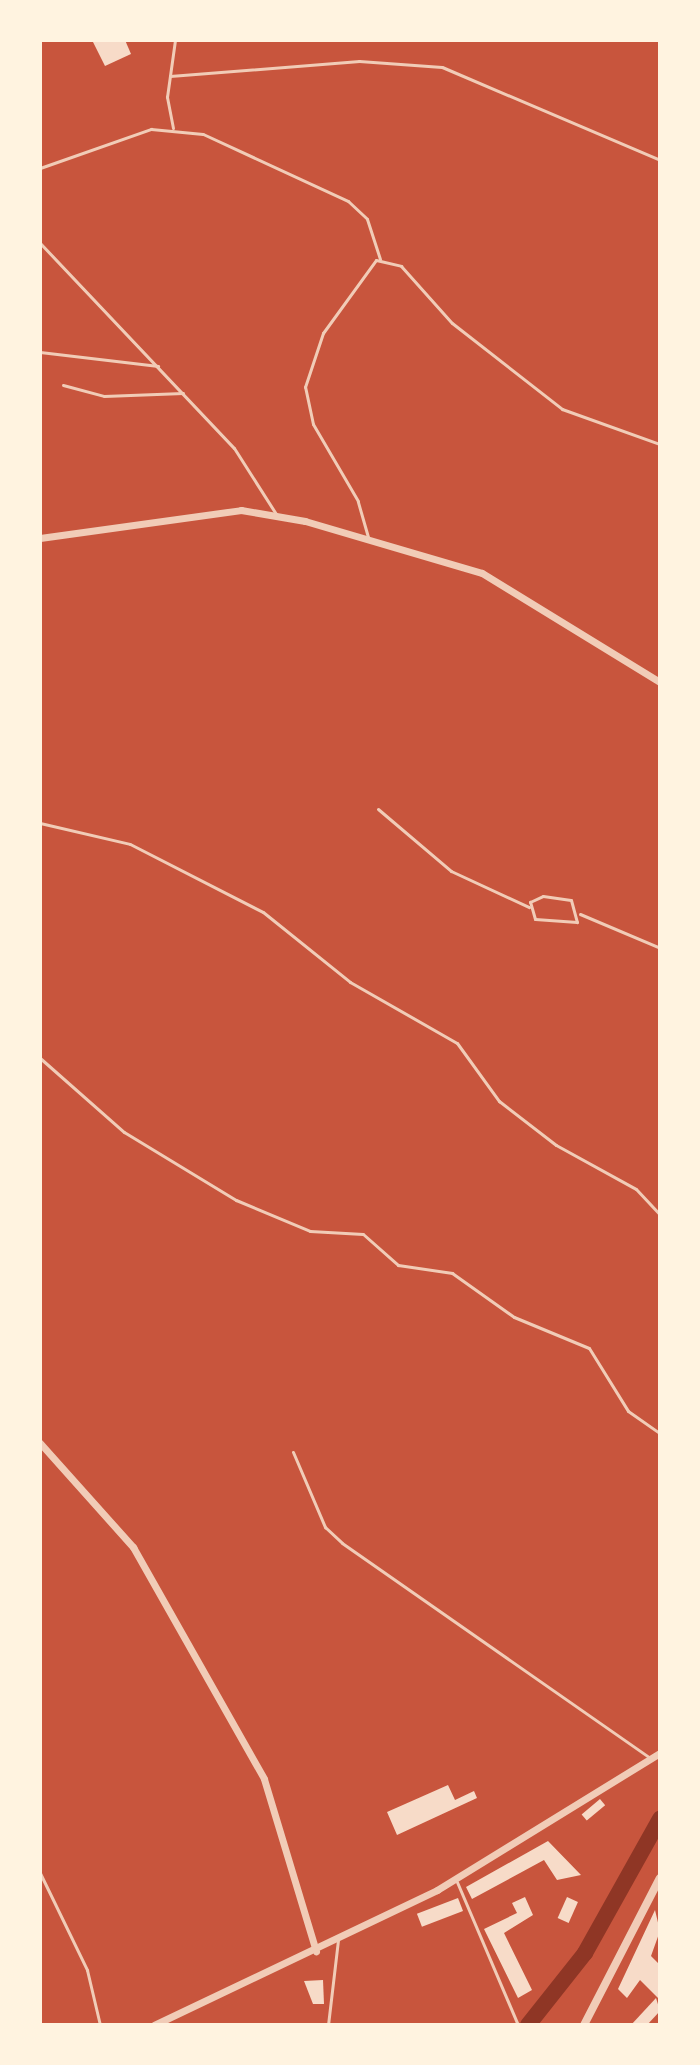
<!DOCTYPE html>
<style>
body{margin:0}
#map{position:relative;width:700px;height:2065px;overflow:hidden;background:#c8553d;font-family:Montserrat,sans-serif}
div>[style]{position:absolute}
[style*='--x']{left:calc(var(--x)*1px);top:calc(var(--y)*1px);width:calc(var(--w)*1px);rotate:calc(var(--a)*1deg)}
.canal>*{height:16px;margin:-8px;padding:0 8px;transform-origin:8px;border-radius:8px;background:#8f3625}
.building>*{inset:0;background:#f7dbc8;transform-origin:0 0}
.service>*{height:3px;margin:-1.5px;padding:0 1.5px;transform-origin:1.5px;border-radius:1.5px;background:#f1ccb7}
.minor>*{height:7px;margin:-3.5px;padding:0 3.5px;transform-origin:3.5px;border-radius:3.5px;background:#f1ccb7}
.tertiary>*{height:8px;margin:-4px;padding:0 4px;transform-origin:4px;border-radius:4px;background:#f1ccb7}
span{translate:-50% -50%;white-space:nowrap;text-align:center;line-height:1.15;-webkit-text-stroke:7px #fff3e0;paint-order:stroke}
.frame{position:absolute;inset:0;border:42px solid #fff3e0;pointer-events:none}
</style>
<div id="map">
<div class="canal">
<i style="--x:528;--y:2025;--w:92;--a:-51.6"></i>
<i style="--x:585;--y:1953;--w:154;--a:-60.8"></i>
</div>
<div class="building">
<i style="clip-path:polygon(92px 40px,125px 40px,131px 54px,105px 66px)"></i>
<i style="clip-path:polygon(448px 1785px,455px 1800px,474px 1791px,477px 1798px,397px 1835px,387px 1812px)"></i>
<i style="left:600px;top:1799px;width:8px;height:24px;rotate:50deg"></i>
<i style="clip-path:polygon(548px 1841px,581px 1875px,557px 1880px,544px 1860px,472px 1899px,466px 1887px)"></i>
<i style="clip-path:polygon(525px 1897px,533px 1915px,504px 1933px,532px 1990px,518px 1998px,484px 1929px,517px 1913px,512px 1903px)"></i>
<i style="left:567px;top:1897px;width:12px;height:23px;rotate:24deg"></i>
<i style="left:458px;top:1898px;width:14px;height:44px;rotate:69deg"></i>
<i style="clip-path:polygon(655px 1910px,660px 1931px,651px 1956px,660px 1965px,660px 2000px,640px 1980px,627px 1998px,618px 1989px)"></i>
<i style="clip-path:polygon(323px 1980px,324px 2004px,313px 2004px,304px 1981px)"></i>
<i style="clip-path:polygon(656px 1998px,660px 2011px,647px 2025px,631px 2025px)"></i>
</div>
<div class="service">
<i style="--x:170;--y:76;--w:190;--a:-4.5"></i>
<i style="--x:359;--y:61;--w:83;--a:4.1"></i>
<i style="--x:442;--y:67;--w:237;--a:23.1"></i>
<i style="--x:173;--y:128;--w:32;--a:-101"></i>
<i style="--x:167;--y:97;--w:58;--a:-82"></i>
<i style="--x:40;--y:168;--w:118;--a:-19.4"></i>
<i style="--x:151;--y:129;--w:52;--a:5.5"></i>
<i style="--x:203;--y:134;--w:160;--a:24.8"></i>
<i style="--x:348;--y:201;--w:26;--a:43"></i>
<i style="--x:367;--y:219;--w:42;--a:72"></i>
<i style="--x:40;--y:243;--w:282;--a:46.6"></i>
<i style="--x:234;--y:448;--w:78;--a:57.5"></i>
<i style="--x:40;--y:352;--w:119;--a:6.8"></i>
<i style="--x:63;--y:385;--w:42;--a:15"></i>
<i style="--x:104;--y:396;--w:79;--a:-2.2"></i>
<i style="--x:368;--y:537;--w:37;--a:-106"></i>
<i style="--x:358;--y:501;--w:89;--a:-120.3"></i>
<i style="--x:313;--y:424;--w:38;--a:-102"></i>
<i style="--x:305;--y:387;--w:57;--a:-71.6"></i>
<i style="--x:323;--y:333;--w:90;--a:-54"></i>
<i style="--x:376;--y:260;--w:26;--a:13"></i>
<i style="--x:401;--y:266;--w:76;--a:48.2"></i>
<i style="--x:452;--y:323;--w:140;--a:38"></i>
<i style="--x:562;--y:409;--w:104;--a:19.7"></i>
<i style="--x:378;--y:809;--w:96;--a:40.3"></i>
<i style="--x:451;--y:871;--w:86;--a:24.8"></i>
<i style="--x:40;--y:823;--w:92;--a:13.1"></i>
<i style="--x:130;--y:844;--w:149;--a:27.1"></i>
<i style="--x:263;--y:912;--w:112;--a:38.8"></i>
<i style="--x:350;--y:982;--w:123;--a:29.7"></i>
<i style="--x:457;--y:1043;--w:72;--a:54.1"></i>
<i style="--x:499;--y:1101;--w:72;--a:37.7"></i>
<i style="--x:556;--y:1145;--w:91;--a:28.8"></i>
<i style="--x:636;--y:1189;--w:35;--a:47"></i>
<i style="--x:543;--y:896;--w:28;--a:8"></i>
<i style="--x:571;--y:900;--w:23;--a:75"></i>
<i style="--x:577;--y:922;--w:42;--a:-175.9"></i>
<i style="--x:535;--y:919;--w:18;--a:-106"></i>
<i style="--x:530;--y:902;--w:14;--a:-25"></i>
<i style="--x:580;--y:914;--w:87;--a:23"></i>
<i style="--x:40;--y:1058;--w:112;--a:41.4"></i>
<i style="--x:124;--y:1132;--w:131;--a:31.3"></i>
<i style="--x:236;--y:1200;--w:80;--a:22.7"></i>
<i style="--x:310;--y:1231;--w:53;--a:3.2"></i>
<i style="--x:363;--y:1234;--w:47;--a:41.5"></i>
<i style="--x:398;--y:1265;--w:55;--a:8.4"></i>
<i style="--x:452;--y:1273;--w:76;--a:35.4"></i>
<i style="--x:514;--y:1317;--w:81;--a:22.5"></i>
<i style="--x:589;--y:1348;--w:74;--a:58.2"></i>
<i style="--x:628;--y:1411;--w:39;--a:35"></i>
<i style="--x:293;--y:1452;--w:82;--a:66.9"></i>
<i style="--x:325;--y:1527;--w:23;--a:43"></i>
<i style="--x:342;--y:1543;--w:376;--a:34.9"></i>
<i style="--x:40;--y:1873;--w:108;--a:64.1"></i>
<i style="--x:87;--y:1970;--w:57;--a:76.7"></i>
<i style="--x:457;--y:1882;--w:155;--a:66.9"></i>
<i style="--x:328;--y:2025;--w:86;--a:-83.3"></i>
</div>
<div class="minor">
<i style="--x:40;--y:538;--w:203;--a:-7.9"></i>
<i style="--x:241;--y:510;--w:65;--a:9.8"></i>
<i style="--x:305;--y:521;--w:184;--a:16.4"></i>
<i style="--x:482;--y:573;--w:209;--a:31.5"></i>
<i style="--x:40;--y:1443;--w:140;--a:48.2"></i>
<i style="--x:133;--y:1547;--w:266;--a:60.5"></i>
<i style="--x:264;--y:1779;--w:180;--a:73.2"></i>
<i style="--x:154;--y:2025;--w:314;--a:-25.5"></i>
<i style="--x:437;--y:1890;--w:262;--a:-31.6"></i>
</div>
<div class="tertiary">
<i style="--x:584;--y:2025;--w:165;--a:-62.7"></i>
</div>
<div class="frame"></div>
</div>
